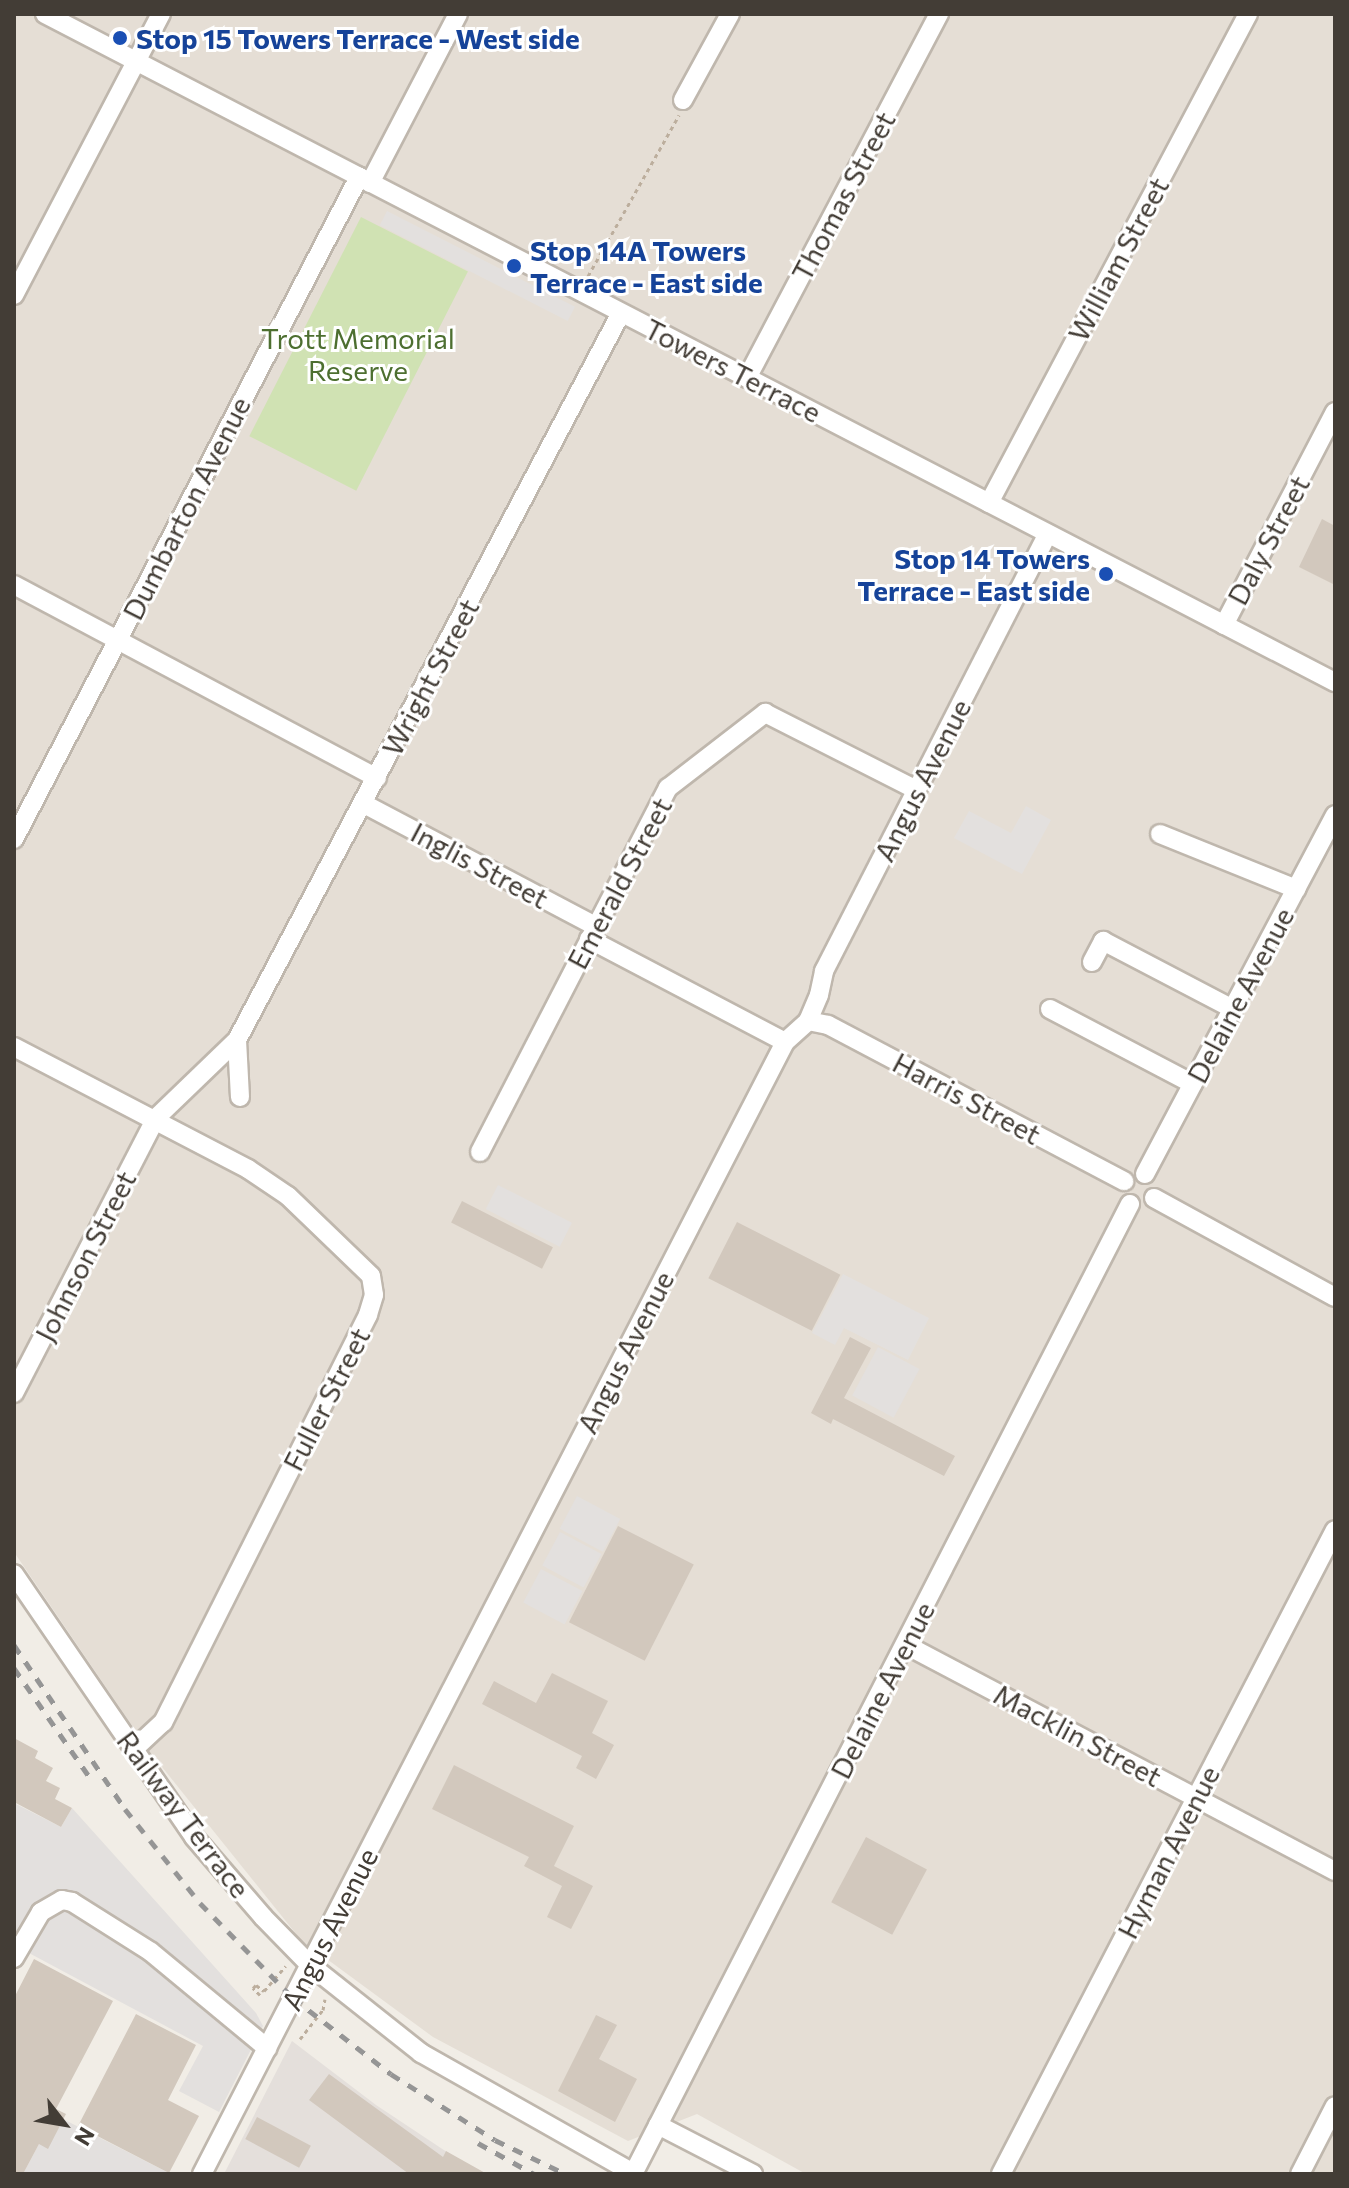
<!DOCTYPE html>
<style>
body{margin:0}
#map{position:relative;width:1349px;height:2188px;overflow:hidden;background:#f1ede6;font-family:Commissioner,sans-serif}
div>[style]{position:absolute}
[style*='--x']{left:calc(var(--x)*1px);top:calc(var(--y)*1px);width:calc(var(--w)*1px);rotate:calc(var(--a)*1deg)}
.residential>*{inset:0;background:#e5ded5}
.industrial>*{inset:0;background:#e4dfdb}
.green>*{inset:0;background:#d0e2b3;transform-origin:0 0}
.parking>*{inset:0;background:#e3e0de;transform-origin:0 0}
.building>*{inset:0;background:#d2c8bd;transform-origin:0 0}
.path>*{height:3px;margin-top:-1.5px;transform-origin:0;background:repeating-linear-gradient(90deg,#bcae9d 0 4px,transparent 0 8px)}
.roads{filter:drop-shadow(2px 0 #bfb7ad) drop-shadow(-2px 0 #bfb7ad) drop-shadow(0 2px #bfb7ad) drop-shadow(0 -2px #bfb7ad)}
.minor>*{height:18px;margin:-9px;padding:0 9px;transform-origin:9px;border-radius:9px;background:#fff}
.rail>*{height:5px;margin-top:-2.5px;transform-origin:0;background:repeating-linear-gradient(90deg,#959595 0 10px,transparent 0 20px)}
.dots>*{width:22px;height:22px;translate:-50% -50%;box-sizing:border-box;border:4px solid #fff;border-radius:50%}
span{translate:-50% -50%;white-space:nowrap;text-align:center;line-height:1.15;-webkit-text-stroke:6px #fff;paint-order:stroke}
.transit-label{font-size:28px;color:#164399;font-weight:700}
.left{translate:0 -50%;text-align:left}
.right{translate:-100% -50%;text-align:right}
.street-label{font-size:28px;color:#433d36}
.park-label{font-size:28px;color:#4d6f30}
.frame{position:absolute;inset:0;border:16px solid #433d36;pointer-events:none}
.north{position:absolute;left:24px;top:2084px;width:80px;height:80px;-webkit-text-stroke:6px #fff;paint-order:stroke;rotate:121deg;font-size:22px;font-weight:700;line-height:32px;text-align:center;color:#433d36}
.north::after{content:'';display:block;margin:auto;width:28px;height:36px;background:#433d36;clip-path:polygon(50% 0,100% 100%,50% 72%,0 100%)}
</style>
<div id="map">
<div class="residential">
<i style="clip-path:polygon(14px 14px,1335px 14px,1335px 2174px,806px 2174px,697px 2114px,628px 2141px,433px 2037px,301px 1940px,150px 1752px,14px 1552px)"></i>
</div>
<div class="industrial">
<i style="clip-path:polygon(292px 2041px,376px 2105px,480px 2174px,224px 2174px)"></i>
</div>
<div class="green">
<i style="left:361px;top:217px;width:120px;height:246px;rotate:27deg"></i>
</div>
<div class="parking">
<i style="left:387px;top:211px;width:211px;height:16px;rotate:27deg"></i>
<i style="clip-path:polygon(1026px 806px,1051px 820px,1022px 874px,954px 838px,969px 811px,1011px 833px)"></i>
<i style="left:498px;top:1185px;width:83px;height:27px;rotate:27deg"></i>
<i style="clip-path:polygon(843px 1274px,929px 1318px,908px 1360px,844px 1328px,835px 1345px,812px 1333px)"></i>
<i style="left:878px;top:1347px;width:47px;height:55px;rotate:28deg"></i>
<i style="left:577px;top:1496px;width:49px;height:37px;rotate:28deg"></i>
<i style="left:560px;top:1532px;width:47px;height:38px;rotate:28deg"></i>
<i style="left:541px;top:1569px;width:47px;height:38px;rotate:28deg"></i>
<i style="clip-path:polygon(16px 1804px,61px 1827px,72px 1808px,256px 2013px,263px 2026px,219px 2112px,179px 2091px,203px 2046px,14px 1945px)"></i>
<i style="clip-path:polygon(63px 2119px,169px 2173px,23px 2174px,39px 2144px)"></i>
</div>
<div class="building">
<i style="clip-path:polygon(1322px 519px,1335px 526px,1335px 585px,1299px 567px)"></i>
<i style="left:462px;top:1201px;width:102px;height:24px;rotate:27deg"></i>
<i style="left:737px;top:1222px;width:116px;height:63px;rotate:27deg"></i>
<i style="clip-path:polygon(850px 1337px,871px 1348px,844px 1398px,955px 1456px,944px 1476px,833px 1419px,831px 1424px,811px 1413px)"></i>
<i style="left:618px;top:1526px;width:85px;height:108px;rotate:27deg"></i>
<i style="clip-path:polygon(552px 1673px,608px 1701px,592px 1733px,614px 1745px,596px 1779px,576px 1768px,582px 1756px,482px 1704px,494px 1681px,536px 1703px)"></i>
<i style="clip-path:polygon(14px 1738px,38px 1751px,35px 1758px,53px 1768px,46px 1781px,60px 1788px,55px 1799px,72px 1808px,61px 1827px,14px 1802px)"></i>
<i style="clip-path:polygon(454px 1765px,574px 1826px,554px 1866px,593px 1886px,571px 1929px,547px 1917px,562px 1886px,524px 1866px,529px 1857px,432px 1809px)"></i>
<i style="left:866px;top:1837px;width:69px;height:74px;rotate:28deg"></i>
<i style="clip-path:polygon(34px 1959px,113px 2001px,56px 2109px,66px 2114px,48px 2149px,39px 2144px,23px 2174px,14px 2174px,14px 1998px)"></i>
<i style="clip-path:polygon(136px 2014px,196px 2045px,168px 2100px,199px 2116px,169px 2173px,78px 2126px)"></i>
<i style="clip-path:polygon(596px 2015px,617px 2025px,599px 2059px,637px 2079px,615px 2122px,558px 2091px)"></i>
<i style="clip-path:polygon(329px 2074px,443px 2157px,446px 2151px,487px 2174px,409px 2174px,309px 2100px)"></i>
<i style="left:257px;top:2117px;width:61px;height:25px;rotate:28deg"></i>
</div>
<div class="path">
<i style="--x:588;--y:276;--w:185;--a:-60.5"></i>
<i style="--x:260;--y:1995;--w:10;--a:-135"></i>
<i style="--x:253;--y:1988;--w:4;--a:-45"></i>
<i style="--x:256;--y:1985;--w:10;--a:37"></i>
<i style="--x:264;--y:1991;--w:33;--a:-49"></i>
<i style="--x:300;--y:2039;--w:37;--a:-52"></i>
<i style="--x:323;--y:2010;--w:11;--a:-80"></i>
</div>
<div class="roads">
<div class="minor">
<i style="--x:45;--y:14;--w:1453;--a:27.38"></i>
<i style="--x:683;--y:100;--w:98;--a:-61.3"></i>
<i style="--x:370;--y:183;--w:191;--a:-62.5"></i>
<i style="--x:14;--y:295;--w:317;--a:-62.4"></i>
<i style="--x:747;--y:378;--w:412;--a:-62.2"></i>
<i style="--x:989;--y:503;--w:553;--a:-62.09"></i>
<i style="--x:14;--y:585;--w:411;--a:28"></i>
<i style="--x:1224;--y:625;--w:240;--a:-62.5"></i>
<i style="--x:364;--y:804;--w:261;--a:27.8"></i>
<i style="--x:1160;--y:834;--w:147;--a:22"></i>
<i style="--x:14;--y:839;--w:747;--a:-62.47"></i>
<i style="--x:589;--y:939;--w:221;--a:27.7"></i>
<i style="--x:1092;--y:962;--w:24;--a:-62"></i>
<i style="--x:1103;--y:941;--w:147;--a:27.6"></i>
<i style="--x:1050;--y:1009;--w:161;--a:27.7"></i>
<i style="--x:808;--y:1021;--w:20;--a:11"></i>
<i style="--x:828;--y:1025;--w:335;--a:27.8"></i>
<i style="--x:237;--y:1040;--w:57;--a:87"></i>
<i style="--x:14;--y:1047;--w:264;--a:27.5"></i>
<i style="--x:248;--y:1169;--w:48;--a:34"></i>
<i style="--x:288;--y:1196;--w:115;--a:43.9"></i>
<i style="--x:371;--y:1276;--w:19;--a:81"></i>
<i style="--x:374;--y:1295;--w:21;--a:107"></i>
<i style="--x:368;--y:1315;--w:456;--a:116.7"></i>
<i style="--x:163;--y:1722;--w:41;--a:137"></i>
<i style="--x:480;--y:1152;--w:410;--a:-62.7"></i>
<i style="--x:668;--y:788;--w:123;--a:-37.7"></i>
<i style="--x:765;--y:713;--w:170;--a:26.9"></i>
<i style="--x:1145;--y:1174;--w:406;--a:-62.1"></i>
<i style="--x:1154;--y:1198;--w:206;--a:28.7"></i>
<i style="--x:14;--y:1393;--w:309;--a:-62.7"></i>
<i style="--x:156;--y:1118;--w:112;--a:-43.9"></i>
<i style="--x:237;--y:1040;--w:822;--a:-62.16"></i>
<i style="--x:14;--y:1574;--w:319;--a:55.6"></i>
<i style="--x:194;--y:1837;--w:106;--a:49.2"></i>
<i style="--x:263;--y:1917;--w:67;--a:45.6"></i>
<i style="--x:310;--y:1965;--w:142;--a:38.4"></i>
<i style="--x:421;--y:2053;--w:244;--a:29.5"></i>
<i style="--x:906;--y:1645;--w:485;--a:27.8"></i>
<i style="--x:14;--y:1958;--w:53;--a:-59.6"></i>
<i style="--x:41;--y:1912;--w:24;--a:-30"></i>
<i style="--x:62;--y:1900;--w:10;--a:11"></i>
<i style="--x:72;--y:1902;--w:93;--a:32.3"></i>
<i style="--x:151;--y:1952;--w:151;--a:39.6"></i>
<i style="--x:658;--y:2125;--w:107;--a:27.3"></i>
<i style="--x:202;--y:2174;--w:1273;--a:-62.75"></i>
<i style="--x:785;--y:1042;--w:31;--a:-42"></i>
<i style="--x:808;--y:1021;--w:28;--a:-67"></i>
<i style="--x:819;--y:995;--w:25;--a:-78"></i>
<i style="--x:824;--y:971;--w:491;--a:-62.9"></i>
<i style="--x:633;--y:2174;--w:1090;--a:-62.87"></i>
<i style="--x:1001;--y:2174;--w:725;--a:-62.59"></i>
<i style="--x:1300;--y:2174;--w:76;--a:-62.8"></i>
</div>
</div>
<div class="rail">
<i style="--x:14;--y:1645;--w:198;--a:55.9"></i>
<i style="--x:125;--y:1809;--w:120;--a:51.4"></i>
<i style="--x:200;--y:1903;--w:133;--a:45.6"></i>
<i style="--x:293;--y:1998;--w:124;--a:37.8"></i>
<i style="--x:391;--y:2074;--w:123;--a:32.4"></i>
<i style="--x:495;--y:2140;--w:79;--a:25.6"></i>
<i style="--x:14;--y:1668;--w:135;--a:55.3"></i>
<i style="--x:478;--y:2143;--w:64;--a:29"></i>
</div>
<div class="dots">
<i style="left:120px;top:38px;background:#1a4fb4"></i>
<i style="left:514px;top:266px;background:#1a4fb4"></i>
<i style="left:1106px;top:574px;background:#1a4fb4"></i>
</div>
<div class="transit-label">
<span class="left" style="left:136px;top:38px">Stop 15 Towers Terrace - West side</span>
<span class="left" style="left:530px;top:266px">Stop 14A Towers<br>Terrace - East side</span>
<span class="right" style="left:1090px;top:574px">Stop 14 Towers<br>Terrace - East side</span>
</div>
<div class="street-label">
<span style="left:843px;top:196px;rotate:-62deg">Thomas Street</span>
<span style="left:1118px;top:259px;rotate:-62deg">William Street</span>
<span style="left:733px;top:370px;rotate:27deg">Towers Terrace</span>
<span style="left:186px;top:508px;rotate:-63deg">Dumbarton Avenue</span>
<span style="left:1268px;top:540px;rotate:-62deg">Daly Street</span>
<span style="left:430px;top:677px;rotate:-62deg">Wright Street</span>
<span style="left:922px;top:780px;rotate:-63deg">Angus Avenue</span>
<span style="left:480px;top:865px;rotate:28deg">Inglis Street</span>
<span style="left:619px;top:883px;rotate:-62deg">Emerald Street</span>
<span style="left:1240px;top:995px;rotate:-62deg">Delaine Avenue</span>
<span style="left:967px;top:1098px;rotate:28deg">Harris Street</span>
<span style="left:85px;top:1256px;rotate:-63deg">Johnson Street</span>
<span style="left:625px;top:1352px;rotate:-63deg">Angus Avenue</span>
<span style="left:326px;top:1399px;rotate:-63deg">Fuller Street</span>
<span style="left:882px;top:1690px;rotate:-63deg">Delaine Avenue</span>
<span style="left:1078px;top:1735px;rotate:28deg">Macklin Street</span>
<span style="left:184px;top:1814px;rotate:53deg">Railway Terrace</span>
<span style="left:1168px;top:1852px;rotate:-63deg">Hyman Avenue</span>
<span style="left:329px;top:1929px;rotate:-63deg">Angus Avenue</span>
</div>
<div class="park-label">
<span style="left:358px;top:354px">Trott Memorial<br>Reserve</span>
</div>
<div class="frame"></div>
<div class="north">N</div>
</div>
